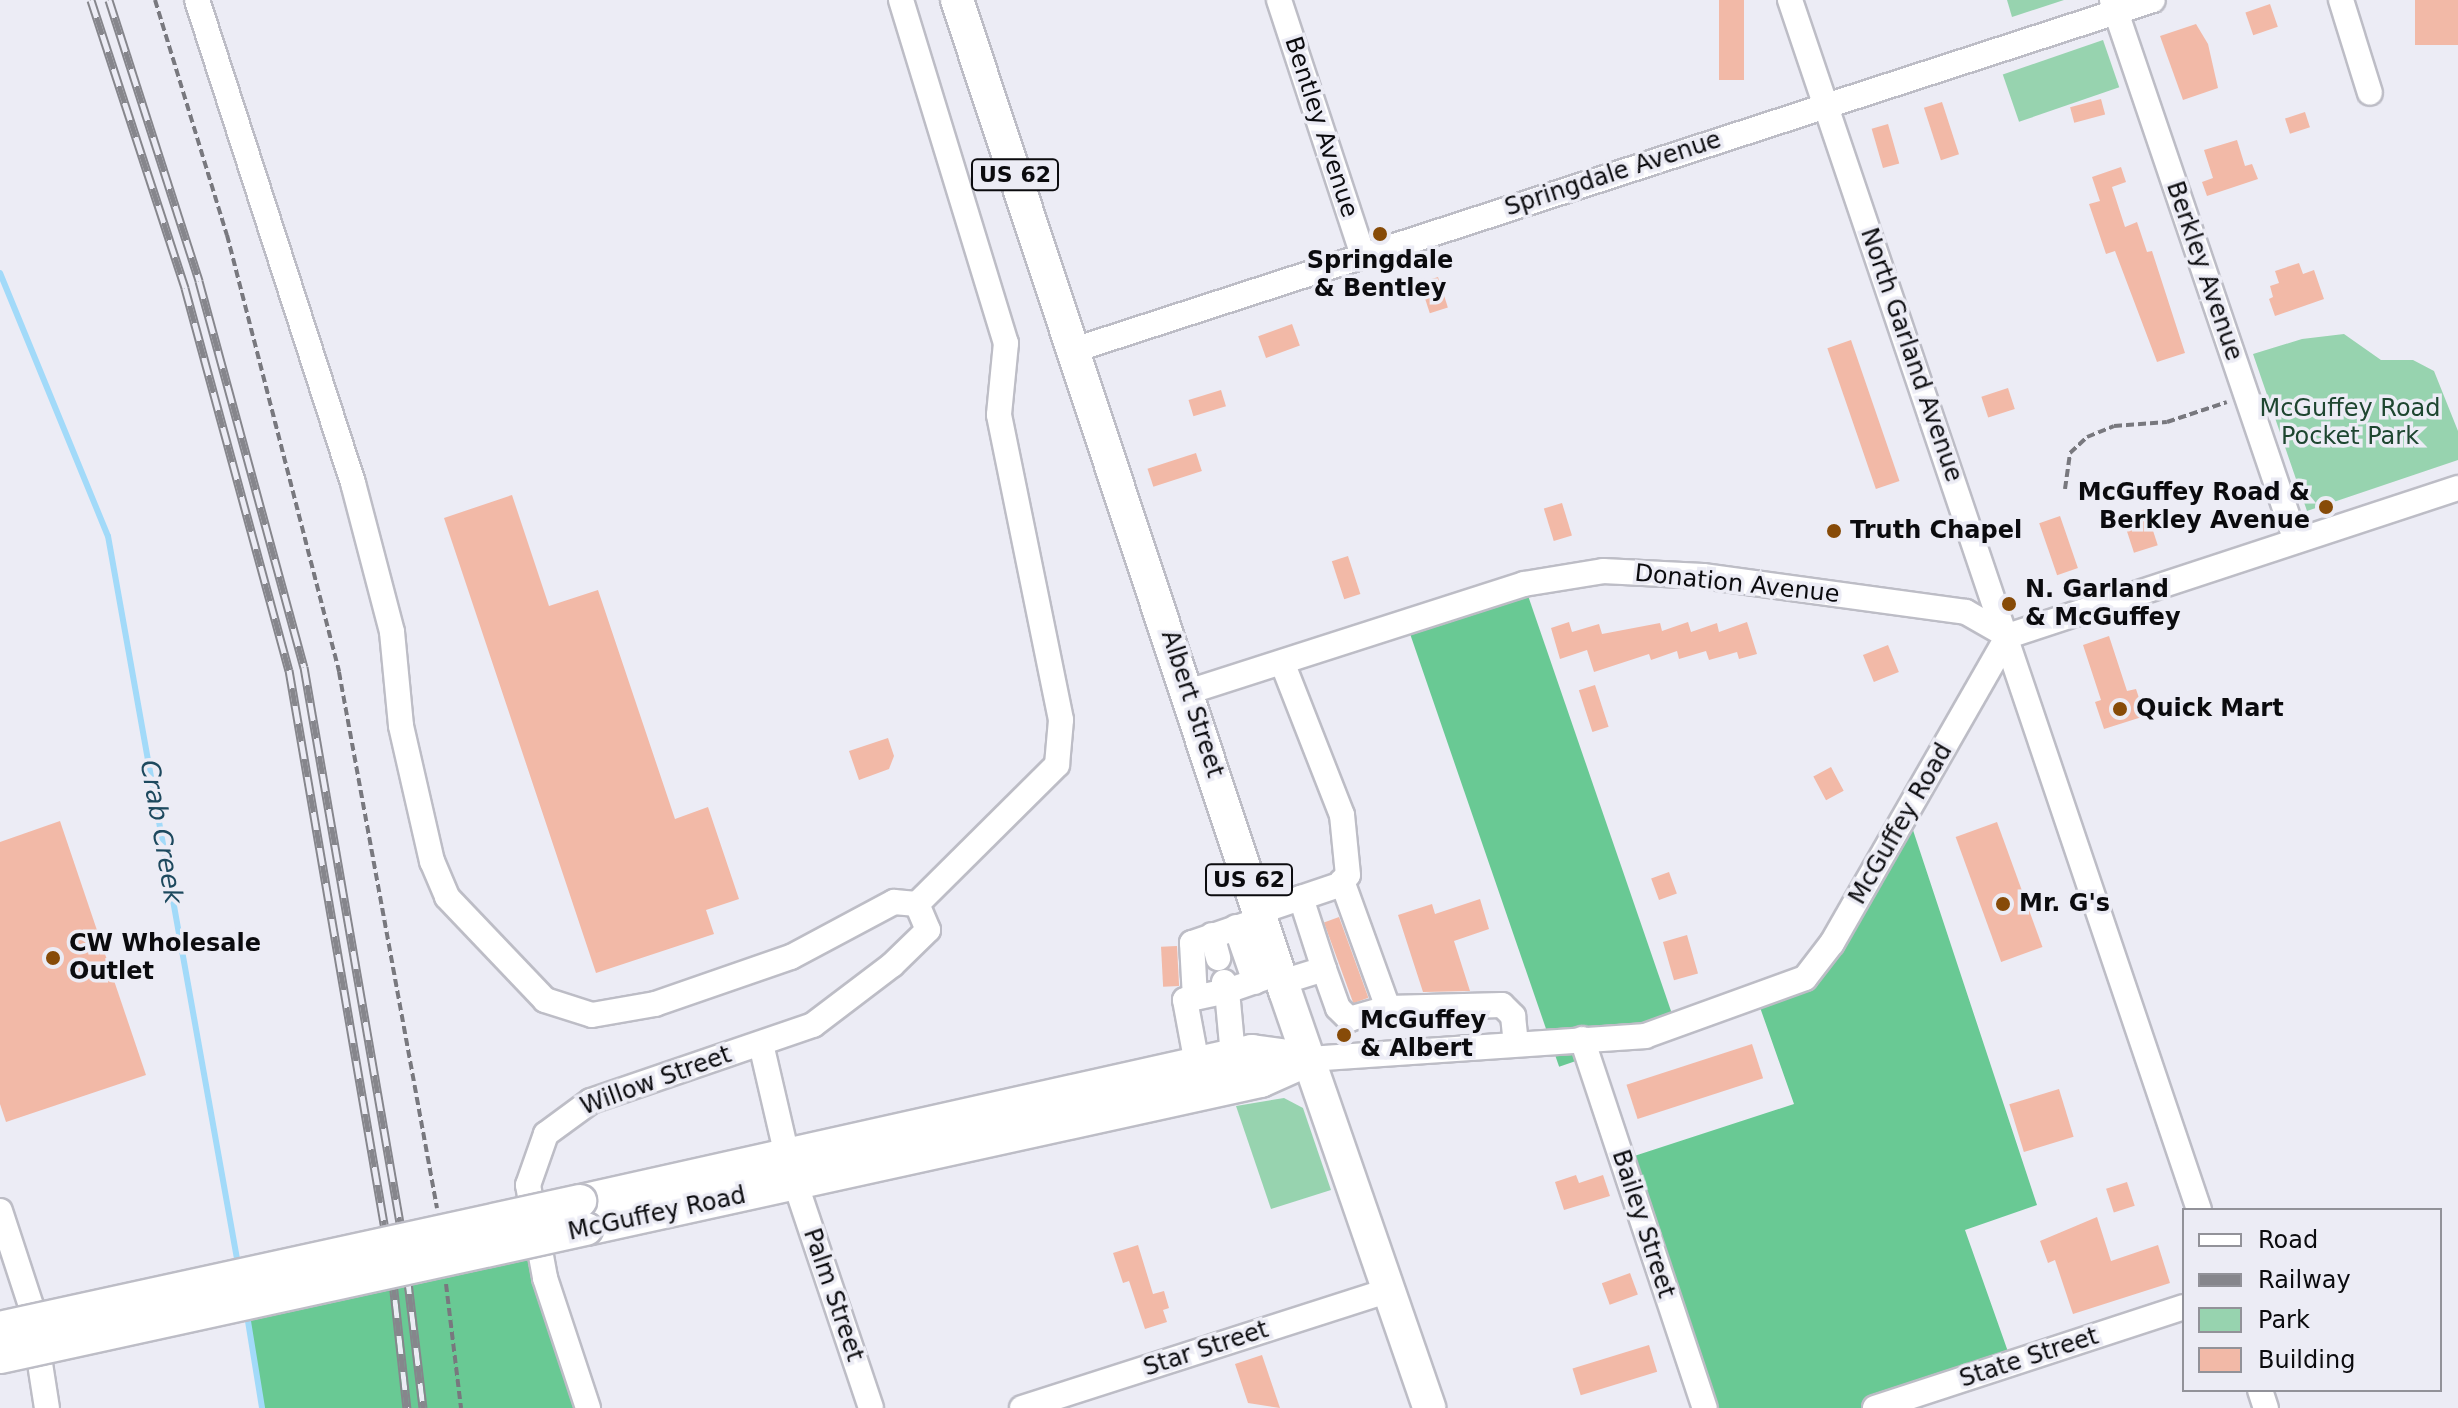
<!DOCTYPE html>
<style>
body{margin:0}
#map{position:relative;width:2458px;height:1408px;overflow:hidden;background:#ececf5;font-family:"DejaVu Sans",sans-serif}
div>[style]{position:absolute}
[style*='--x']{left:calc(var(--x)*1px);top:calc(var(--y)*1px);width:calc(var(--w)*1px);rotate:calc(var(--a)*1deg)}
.green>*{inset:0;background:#97d3af;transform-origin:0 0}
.forest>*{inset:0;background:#69c994;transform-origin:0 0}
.stream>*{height:6px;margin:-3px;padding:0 3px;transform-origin:3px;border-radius:3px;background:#a2daf9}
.building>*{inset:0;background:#f2b9a7;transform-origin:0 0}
.path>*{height:4px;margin-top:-2px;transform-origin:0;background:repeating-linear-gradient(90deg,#78787e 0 8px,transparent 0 12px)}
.roads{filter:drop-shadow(2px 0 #bdbdc6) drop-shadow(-2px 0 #bdbdc6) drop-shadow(0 2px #bdbdc6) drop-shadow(0 -2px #bdbdc6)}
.minor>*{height:24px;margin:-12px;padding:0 12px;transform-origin:12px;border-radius:12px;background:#fff}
.major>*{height:32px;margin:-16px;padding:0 16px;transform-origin:16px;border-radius:16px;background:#fff}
.rail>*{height:9px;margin-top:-4.5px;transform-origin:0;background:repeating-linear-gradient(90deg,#ececf5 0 18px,#86868c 0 36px);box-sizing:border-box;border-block:2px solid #86868c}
.bridges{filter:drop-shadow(2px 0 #bdbdc6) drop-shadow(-2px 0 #bdbdc6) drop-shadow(0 2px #bdbdc6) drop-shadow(0 -2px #bdbdc6)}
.major-bridge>*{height:32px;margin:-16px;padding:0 16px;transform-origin:16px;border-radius:16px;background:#fff}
.dots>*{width:22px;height:22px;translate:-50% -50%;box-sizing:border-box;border:4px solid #ececf5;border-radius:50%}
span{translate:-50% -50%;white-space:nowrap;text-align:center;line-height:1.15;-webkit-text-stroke:7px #ececf5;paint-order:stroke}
.shield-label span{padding:2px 6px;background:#ececf5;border:2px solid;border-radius:6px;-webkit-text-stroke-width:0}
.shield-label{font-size:22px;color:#0b0b0e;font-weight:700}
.street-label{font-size:24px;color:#0b0b0e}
.poi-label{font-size:24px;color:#0b0b0e;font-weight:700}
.right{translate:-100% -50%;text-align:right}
.left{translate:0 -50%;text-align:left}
.park-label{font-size:24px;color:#1e4630}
.water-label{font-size:26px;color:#1d495e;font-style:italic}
.legend{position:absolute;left:2182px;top:1208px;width:260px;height:184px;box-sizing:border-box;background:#ececf5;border:2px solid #929299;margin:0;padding:10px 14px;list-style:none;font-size:24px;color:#0b0b0e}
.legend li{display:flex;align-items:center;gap:16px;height:40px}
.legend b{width:40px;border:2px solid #929299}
</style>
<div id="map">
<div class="green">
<i style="clip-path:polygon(2007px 0,2064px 0,2012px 17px)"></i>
<i style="left:2103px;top:40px;width:50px;height:106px;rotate:71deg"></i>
<i style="clip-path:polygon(2344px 334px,2381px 360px,2413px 360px,2434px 371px,2458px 431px,2458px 460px,2307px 511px,2253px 354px,2302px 339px)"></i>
<i style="clip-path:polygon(1284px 1098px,1303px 1108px,1331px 1190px,1271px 1209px,1236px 1106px)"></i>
</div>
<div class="forest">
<i style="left:1524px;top:584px;width:468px;height:124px;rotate:71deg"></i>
<i style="clip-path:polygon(1908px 815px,2037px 1205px,1965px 1230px,2012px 1363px,1875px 1408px,1705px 1408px,1622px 1160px,1794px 1104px,1756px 996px,1805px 978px)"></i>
<i style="clip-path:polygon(533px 1211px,588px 1408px,264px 1408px,240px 1277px)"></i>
</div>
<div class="stream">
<i style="--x:0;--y:273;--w:284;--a:67.7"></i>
<i style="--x:108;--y:536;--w:740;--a:79.88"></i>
<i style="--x:247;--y:1315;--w:94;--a:80.8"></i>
</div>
<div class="building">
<i style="left:1719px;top:0;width:25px;height:80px"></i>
<i style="left:2415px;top:0;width:43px;height:45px"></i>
<i style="left:2270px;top:4px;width:24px;height:26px;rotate:71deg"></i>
<i style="clip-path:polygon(2196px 24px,2208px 44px,2218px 88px,2183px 100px,2160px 36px)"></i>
<i style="left:2101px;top:99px;width:16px;height:32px;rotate:75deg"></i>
<i style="left:1942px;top:102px;width:55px;height:19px;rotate:72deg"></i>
<i style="left:2305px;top:112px;width:16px;height:21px;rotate:72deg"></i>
<i style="left:1888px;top:124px;width:41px;height:17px;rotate:74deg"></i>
<i style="clip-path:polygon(2237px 140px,2245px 166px,2252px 164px,2258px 179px,2207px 196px,2202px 182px,2213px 178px,2204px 150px)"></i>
<i style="clip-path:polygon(2121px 167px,2126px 182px,2112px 187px,2125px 227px,2137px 222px,2147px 252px,2152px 251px,2185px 353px,2157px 362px,2115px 251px,2106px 254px,2089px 204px,2100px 201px,2092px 177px)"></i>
<i style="clip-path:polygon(2299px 263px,2303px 274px,2314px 270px,2324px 299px,2275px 316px,2269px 299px,2273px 297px,2270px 286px,2279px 283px,2275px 271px)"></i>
<i style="left:1438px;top:277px;width:32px;height:19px;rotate:72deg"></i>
<i style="left:1292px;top:324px;width:23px;height:36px;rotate:70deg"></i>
<i style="left:1851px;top:340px;width:149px;height:25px;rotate:71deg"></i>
<i style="left:2008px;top:388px;width:22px;height:28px;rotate:72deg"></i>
<i style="left:1221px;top:390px;width:17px;height:34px;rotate:73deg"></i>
<i style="left:1196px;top:453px;width:19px;height:51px;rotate:72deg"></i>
<i style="clip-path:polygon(512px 495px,549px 606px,598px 590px,675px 819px,708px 807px,739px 899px,706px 910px,714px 934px,596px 973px,444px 518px)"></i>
<i style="left:1562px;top:503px;width:34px;height:19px;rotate:73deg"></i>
<i style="left:2146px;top:509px;width:38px;height:25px;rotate:72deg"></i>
<i style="left:2060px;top:516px;width:55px;height:22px;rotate:71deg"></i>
<i style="left:1348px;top:556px;width:40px;height:17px;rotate:72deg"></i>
<i style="clip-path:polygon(1569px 622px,1572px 632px,1599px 624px,1602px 634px,1660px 623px,1662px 631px,1688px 622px,1691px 632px,1717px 623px,1719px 632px,1747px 622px,1757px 654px,1739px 659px,1737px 652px,1709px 660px,1706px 651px,1679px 659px,1677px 651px,1651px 660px,1649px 654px,1594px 672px,1587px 650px,1560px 659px,1551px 628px)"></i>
<i style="clip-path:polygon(2109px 636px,2127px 691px,2136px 689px,2145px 716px,2104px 729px,2095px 702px,2101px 700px,2083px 645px)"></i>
<i style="left:1888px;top:645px;width:29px;height:27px;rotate:68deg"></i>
<i style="left:1595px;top:685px;width:44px;height:17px;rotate:72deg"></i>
<i style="clip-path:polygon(888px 738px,894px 756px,889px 769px,859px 780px,849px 751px)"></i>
<i style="left:1831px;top:767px;width:27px;height:20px;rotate:62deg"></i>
<i style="clip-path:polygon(60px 821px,146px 1075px,6px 1122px,0 1104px,0 842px)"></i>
<i style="left:1997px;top:822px;width:133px;height:44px;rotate:70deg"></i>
<i style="left:1669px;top:872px;width:23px;height:19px;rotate:70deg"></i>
<i style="clip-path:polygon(1480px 899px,1489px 929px,1454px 941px,1470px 991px,1423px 992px,1398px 915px,1432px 904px,1435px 914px)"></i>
<i style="left:1339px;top:917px;width:86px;height:16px;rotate:70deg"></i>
<i style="left:1687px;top:935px;width:40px;height:25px;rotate:74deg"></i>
<i style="left:1177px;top:946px;width:40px;height:16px;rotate:87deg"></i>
<i style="left:1752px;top:1044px;width:36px;height:132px;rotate:72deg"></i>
<i style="left:2059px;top:1089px;width:50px;height:52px;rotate:73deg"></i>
<i style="clip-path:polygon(1576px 1175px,1579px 1183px,1603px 1175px,1610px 1196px,1564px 1210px,1555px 1182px)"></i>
<i style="left:2127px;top:1182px;width:25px;height:22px;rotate:72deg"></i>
<i style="clip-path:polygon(2097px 1217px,2111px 1261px,2158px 1245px,2170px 1283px,2073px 1314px,2055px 1260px,2048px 1263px,2040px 1241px)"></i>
<i style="clip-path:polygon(1138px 1245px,1153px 1294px,1164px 1291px,1169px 1308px,1163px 1310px,1167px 1322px,1145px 1329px,1129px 1281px,1123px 1283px,1113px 1253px)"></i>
<i style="left:1630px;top:1273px;width:23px;height:30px;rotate:70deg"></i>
<i style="left:1649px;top:1345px;width:28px;height:80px;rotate:73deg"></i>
<i style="clip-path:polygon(1262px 1355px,1280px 1408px,1248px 1403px,1235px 1364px)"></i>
</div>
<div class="path">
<i style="--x:155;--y:0;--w:246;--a:73"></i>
<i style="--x:227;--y:235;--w:451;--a:75.6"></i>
<i style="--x:339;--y:672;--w:545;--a:79.64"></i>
<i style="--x:2065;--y:489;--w:36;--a:-82"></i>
<i style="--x:2070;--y:453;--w:23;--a:-43"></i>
<i style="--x:2087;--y:437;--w:29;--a:-22"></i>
<i style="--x:2114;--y:426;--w:53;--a:-4.3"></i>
<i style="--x:2167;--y:422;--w:63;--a:-18.4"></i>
<i style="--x:446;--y:1284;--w:125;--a:83.1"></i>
</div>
<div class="roads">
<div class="minor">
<i style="--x:197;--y:0;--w:508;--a:72.1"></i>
<i style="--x:353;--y:483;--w:154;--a:75.3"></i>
<i style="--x:392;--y:632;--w:94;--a:84.5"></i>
<i style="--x:401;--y:726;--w:139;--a:77.1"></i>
<i style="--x:432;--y:861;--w:39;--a:67"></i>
<i style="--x:447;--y:897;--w:142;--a:46.4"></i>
<i style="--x:545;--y:1000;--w:49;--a:17.7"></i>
<i style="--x:592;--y:1015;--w:64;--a:-9.9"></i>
<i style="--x:655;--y:1004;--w:144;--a:-19.1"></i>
<i style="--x:791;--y:957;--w:117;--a:-28.1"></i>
<i style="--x:894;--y:902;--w:23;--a:5"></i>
<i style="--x:917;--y:904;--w:28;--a:67"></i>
<i style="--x:928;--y:930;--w:50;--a:135.8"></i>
<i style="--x:892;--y:965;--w:99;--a:142.8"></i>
<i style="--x:813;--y:1025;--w:235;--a:161.1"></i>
<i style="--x:591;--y:1101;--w:56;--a:143.7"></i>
<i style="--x:546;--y:1134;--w:54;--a:109.4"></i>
<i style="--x:528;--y:1185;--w:95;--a:79.6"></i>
<i style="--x:545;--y:1278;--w:137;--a:71.7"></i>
<i style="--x:901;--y:0;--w:359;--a:73"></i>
<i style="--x:1006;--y:343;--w:72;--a:95.6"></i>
<i style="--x:999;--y:415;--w:311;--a:78.5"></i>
<i style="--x:1061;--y:720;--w:45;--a:95.1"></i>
<i style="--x:1057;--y:765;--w:197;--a:135.2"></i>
<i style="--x:1279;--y:0;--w:268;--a:71.8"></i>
<i style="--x:1790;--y:0;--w:1277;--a:71.32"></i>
<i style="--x:2112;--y:0;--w:571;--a:71.22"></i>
<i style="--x:2341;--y:0;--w:97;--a:72.7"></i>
<i style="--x:1074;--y:350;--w:1134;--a:-17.97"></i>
<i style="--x:1188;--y:692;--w:353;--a:-17.8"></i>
<i style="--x:1524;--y:584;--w:80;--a:-9.3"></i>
<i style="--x:1603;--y:571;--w:100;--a:2.9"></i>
<i style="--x:1703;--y:576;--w:265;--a:7.8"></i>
<i style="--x:1966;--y:612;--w:48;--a:29.7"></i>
<i style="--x:1259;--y:912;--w:84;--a:-18.6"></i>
<i style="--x:1339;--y:885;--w:13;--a:-48"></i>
<i style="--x:1348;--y:875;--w:60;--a:-95.7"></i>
<i style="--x:1342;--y:815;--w:164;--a:-111.4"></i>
<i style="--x:1236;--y:927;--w:58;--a:70.9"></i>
<i style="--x:1212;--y:935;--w:24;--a:75"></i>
<i style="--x:1324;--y:969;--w:41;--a:70.3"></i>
<i style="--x:1338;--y:1008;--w:16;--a:45"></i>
<i style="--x:1349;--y:1019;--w:41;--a:-15.8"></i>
<i style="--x:1388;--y:1008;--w:135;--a:-109.9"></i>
<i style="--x:1224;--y:982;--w:9;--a:72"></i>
<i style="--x:1227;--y:991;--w:55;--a:-19.1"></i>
<i style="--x:1282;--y:982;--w:44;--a:-17.2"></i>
<i style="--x:1324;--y:969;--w:75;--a:-107.9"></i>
<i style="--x:1195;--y:998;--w:55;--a:-93.1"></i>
<i style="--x:1192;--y:943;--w:74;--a:-18.9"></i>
<i style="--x:1388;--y:1008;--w:114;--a:-1.5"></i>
<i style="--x:1502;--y:1005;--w:16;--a:45"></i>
<i style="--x:1513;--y:1016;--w:27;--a:84"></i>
<i style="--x:1582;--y:1039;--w:389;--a:71.6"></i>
<i style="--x:761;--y:1044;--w:115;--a:76.9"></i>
<i style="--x:1310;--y:1059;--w:336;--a:-3.9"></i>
<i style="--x:1645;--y:1036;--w:170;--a:-19.9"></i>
<i style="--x:1805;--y:978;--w:44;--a:-52.4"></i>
<i style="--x:1832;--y:943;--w:354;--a:-60.2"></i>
<i style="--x:2008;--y:636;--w:474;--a:-18.2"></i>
<i style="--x:1197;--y:1064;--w:65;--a:-100.6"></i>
<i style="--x:1185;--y:1000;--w:43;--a:-12.1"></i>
<i style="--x:1227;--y:991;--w:65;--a:84.7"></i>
<i style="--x:795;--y:1182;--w:238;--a:71.4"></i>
<i style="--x:0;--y:1211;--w:100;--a:71.9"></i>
<i style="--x:31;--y:1306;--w:103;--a:81.1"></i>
<i style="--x:2260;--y:1390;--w:19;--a:72"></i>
<i style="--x:1022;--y:1408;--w:386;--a:-17.8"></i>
<i style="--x:1875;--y:1408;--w:325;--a:-18.1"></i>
</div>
<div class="major">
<i style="--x:957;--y:0;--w:1044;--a:71.69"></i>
<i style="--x:1285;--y:991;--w:441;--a:70.9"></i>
<i style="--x:580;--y:1201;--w:689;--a:-12.58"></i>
<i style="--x:1252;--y:1051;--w:59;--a:7.9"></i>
<i style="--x:586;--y:1229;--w:691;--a:-12.37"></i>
<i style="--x:1261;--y:1081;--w:54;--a:-24.2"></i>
</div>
</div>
<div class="rail">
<i style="--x:91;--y:0;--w:303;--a:71.9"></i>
<i style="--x:185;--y:288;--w:396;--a:74.8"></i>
<i style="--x:289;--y:670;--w:603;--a:80.26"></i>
<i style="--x:391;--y:1264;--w:145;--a:83.7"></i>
<i style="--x:109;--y:0;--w:295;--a:72.2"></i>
<i style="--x:199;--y:281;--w:400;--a:74.8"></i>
<i style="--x:304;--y:667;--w:581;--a:80.2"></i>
<i style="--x:403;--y:1240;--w:169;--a:83.2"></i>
</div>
<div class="bridges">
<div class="major-bridge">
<i style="--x:0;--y:1328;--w:594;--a:-12.35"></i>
<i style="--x:0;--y:1357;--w:600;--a:-12.32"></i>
</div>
</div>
<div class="dots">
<i style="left:1380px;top:234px;background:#874b08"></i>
<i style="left:2326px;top:507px;background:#874b08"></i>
<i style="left:1834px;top:531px;background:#874b08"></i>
<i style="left:2009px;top:604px;background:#874b08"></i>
<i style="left:2120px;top:709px;background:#874b08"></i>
<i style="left:2003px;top:904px;background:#874b08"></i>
<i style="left:53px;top:958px;background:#874b08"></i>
<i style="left:1344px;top:1035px;background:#874b08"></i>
</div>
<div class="shield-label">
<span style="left:1015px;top:175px">US 62</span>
<span style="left:1249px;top:880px">US 62</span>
</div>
<div class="street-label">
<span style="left:1321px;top:127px;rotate:72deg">Bentley Avenue</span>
<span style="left:1613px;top:174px;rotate:-18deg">Springdale Avenue</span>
<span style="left:2204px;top:271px;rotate:71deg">Berkley Avenue</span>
<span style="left:1911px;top:355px;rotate:71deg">North Garland Avenue</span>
<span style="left:1737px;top:584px;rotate:6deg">Donation Avenue</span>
<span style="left:1192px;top:704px;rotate:72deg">Albert Street</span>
<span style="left:1901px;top:824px;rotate:-60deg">McGuffey Road</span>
<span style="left:656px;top:1081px;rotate:-20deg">Willow Street</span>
<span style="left:657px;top:1214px;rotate:-12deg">McGuffey Road</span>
<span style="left:1643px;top:1224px;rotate:72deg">Bailey Street</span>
<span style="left:833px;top:1295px;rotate:71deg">Palm Street</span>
<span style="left:1206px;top:1349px;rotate:-18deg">Star Street</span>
<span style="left:2029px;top:1358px;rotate:-18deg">State Street</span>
</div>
<div class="poi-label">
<span style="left:1380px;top:275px">Springdale<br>&amp; Bentley</span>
<span class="right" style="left:2310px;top:507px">McGuffey Road &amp;<br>Berkley Avenue</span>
<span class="left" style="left:1850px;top:531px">Truth Chapel</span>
<span class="left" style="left:2025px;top:604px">N. Garland<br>&amp; McGuffey</span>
<span class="left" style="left:2136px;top:709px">Quick Mart</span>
<span class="left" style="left:2019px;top:904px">Mr. G's</span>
<span class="left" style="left:69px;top:958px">CW Wholesale<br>Outlet</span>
<span class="left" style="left:1360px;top:1035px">McGuffey<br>&amp; Albert</span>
</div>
<div class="park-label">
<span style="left:2350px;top:423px">McGuffey Road<br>Pocket Park</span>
</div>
<div class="water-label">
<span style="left:161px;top:832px;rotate:80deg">Crab Creek</span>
</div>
<ul class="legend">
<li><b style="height:10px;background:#fff"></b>Road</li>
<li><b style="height:10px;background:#86868c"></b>Railway</li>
<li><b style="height:22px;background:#97d3af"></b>Park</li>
<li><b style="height:22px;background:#f2b9a7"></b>Building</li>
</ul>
</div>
